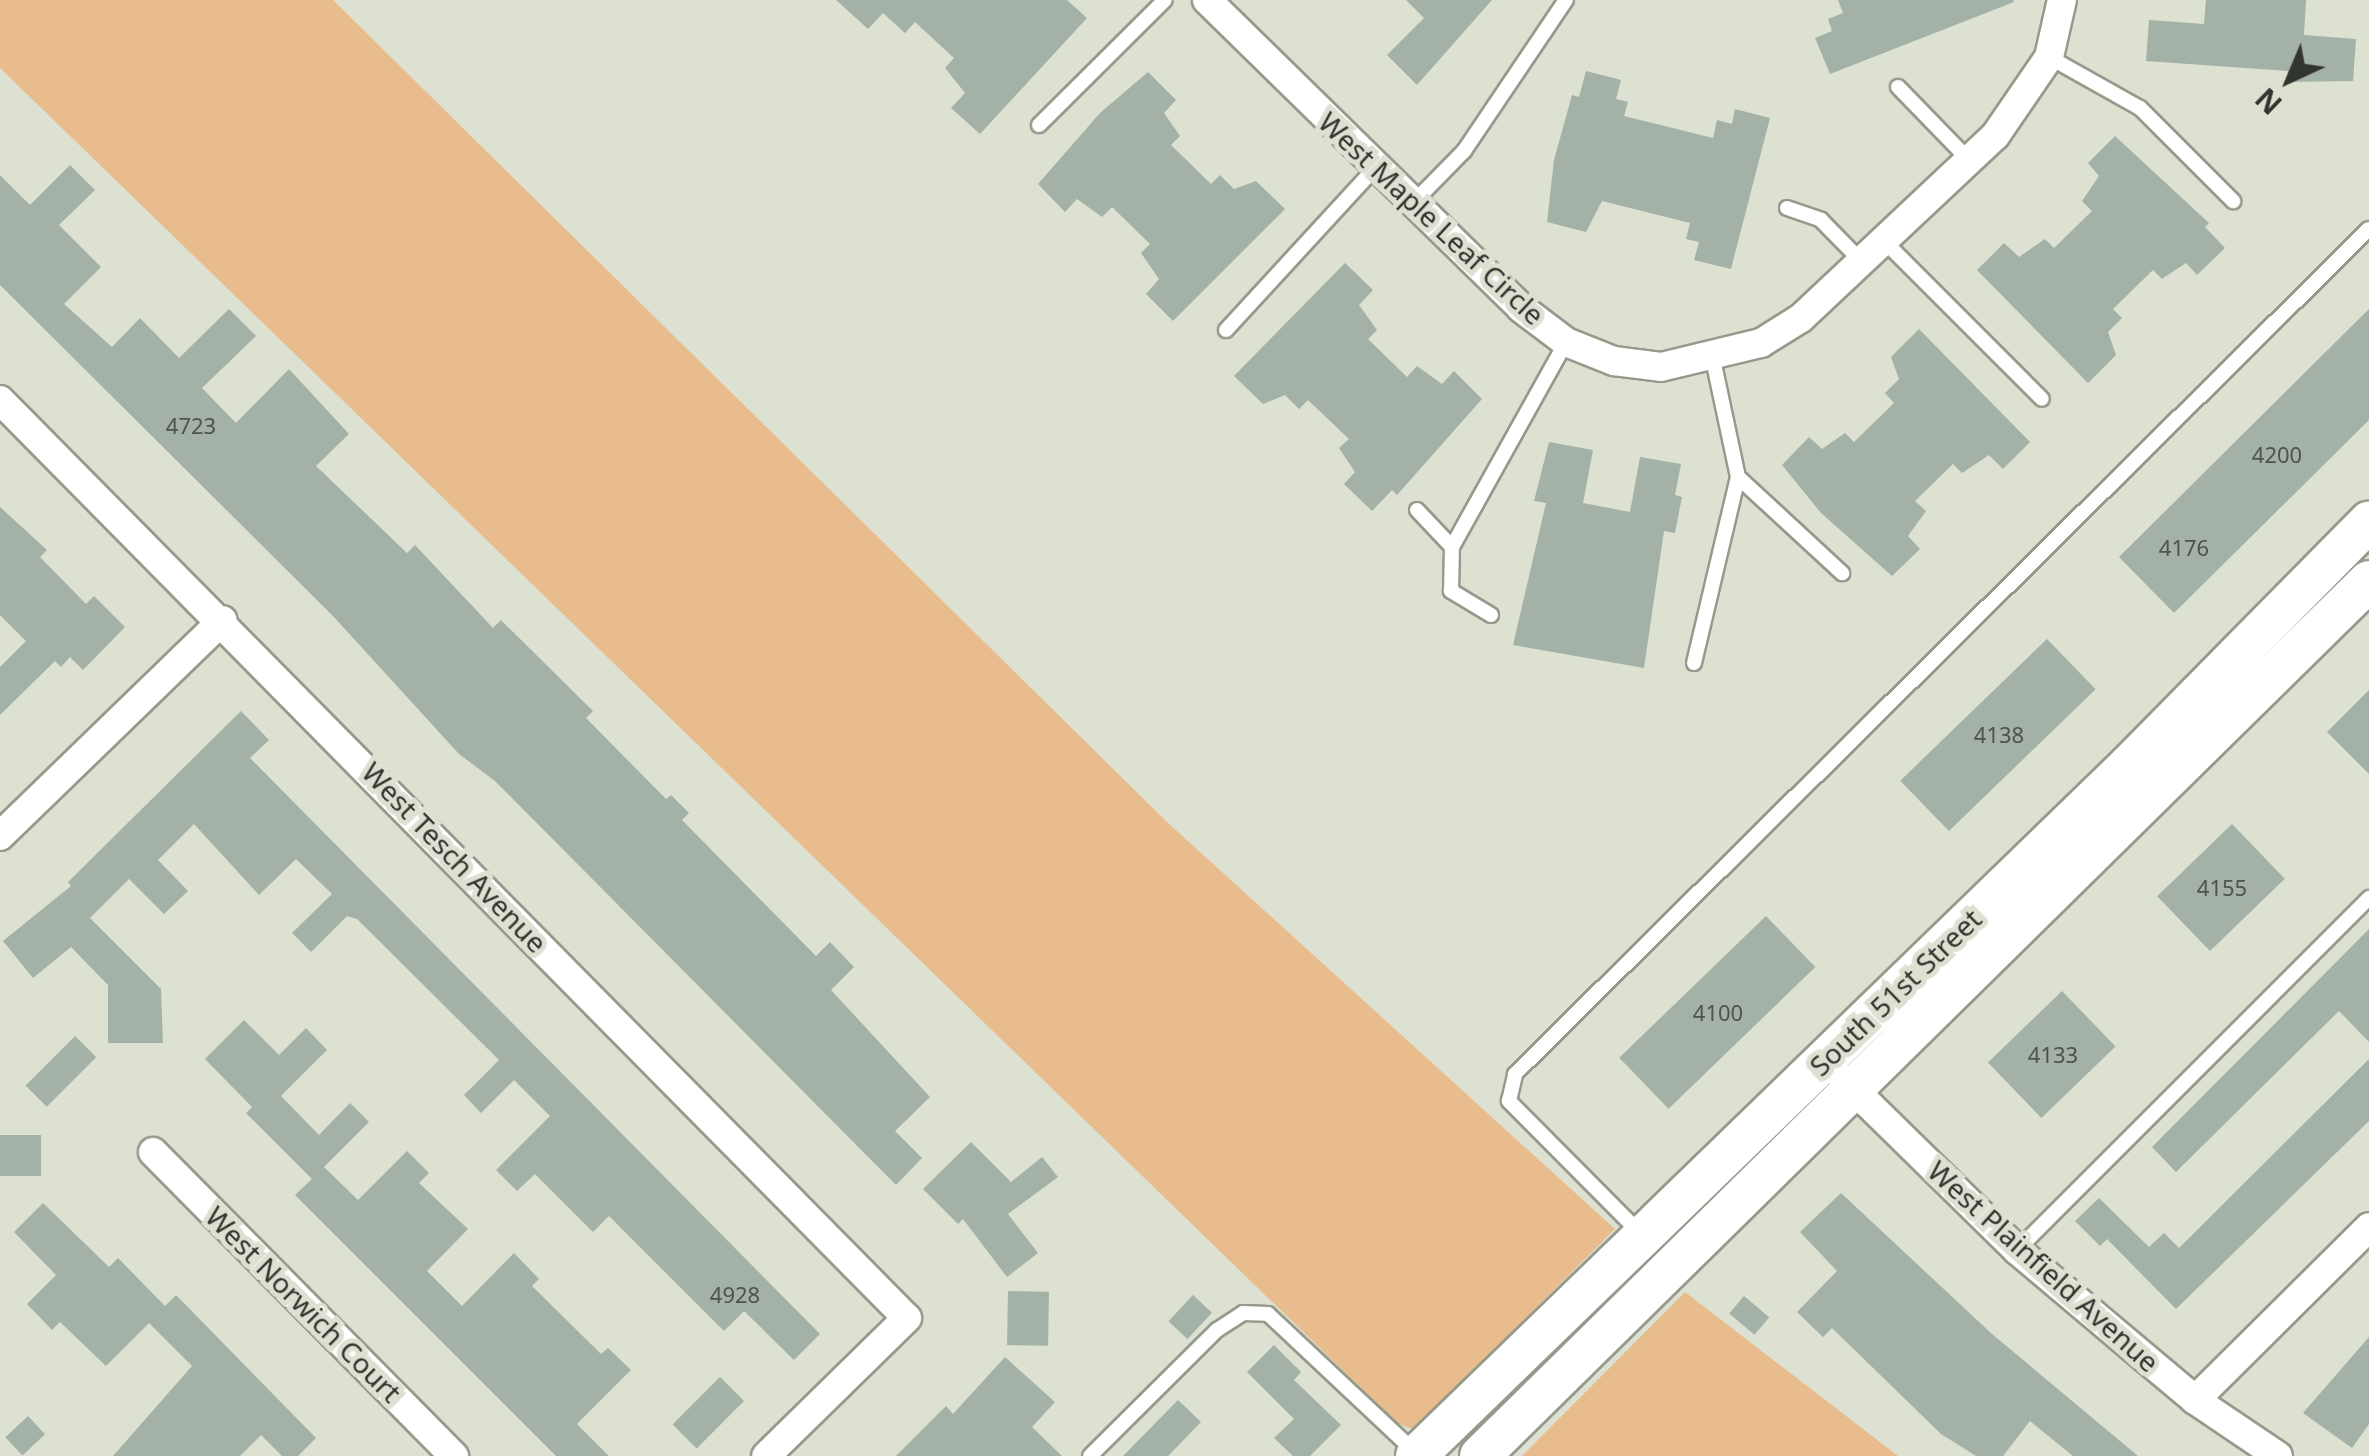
<!DOCTYPE html>
<style>
body{margin:0}
#map{position:relative;width:2369px;height:1456px;overflow:hidden;background:#dce1d2;font-family:"Noto Sans",sans-serif}
div>[style]{position:absolute}
[style*='--x']{left:calc(var(--x)*1px);top:calc(var(--y)*1px);width:calc(var(--w)*1px);rotate:calc(var(--a)*1deg)}
.green>*{inset:0;background:#e9bc8e}
.building>*{inset:0;background:#a4b1a6;transform-origin:0 0}
.roads{filter:drop-shadow(2px 0 #959a8b) drop-shadow(-2px 0 #959a8b) drop-shadow(0 2px #959a8b) drop-shadow(0 -2px #959a8b)}
.lane>*{height:14px;margin:-7px;padding:0 7px;transform-origin:7px;border-radius:7px;background:#fff}
.street>*{height:28px;margin:-14px;padding:0 14px;transform-origin:14px;border-radius:14px;background:#fff}
.secondary>*{height:40px;margin:-20px;padding:0 20px;transform-origin:20px;border-radius:20px;background:#fff}
span{translate:-50% -50%;white-space:nowrap;text-align:center;line-height:1.15;-webkit-text-stroke:10px #dce1d2;paint-order:stroke}
.number-label{font-size:22px;color:#4e534c}
.number-label span{-webkit-text-stroke-width:0}
.street-label{font-size:28px;color:#32342e}
.north{position:absolute;left:2239px;top:30px;width:100px;height:100px;-webkit-text-stroke:8px #dce1d2;paint-order:stroke;rotate:224deg;font-size:28px;font-weight:700;line-height:40px;text-align:center;color:#32342e}
.north::after{content:'';display:block;margin:auto;width:35px;height:45px;background:#32342e;clip-path:polygon(50% 0,100% 100%,50% 72%,0 100%)}
</style>
<div id="map">
<div class="green">
<i style="clip-path:polygon(0 0,333px 0,1167px 822px,1615px 1229px,1414px 1430px,1397px 1423px,0 68px)"></i>
<i style="clip-path:polygon(1685px 1292px,1898px 1456px,1522px 1456px)"></i>
</div>
<div class="building">
<i style="clip-path:polygon(836px 0,1067px 0,1087px 18px,980px 134px,951px 108px,965px 93px,945px 68px,954px 58px,915px 22px,905px 33px,883px 13px,868px 29px)"></i>
<i style="clip-path:polygon(1406px 0,1492px 0,1417px 85px,1387px 55px,1424px 18px)"></i>
<i style="clip-path:polygon(1838px 0,2013px 0,2014px 2px,1830px 74px,1815px 38px,1832px 31px,1828px 19px,1843px 13px)"></i>
<i style="clip-path:polygon(2206px 0,2306px 0,2304px 35px,2356px 39px,2353px 81px,2287px 82px,2288px 71px,2146px 61px,2149px 20px,2204px 24px)"></i>
<i style="clip-path:polygon(1586px 71px,1621px 80px,1616px 99px,1628px 102px,1624px 116px,1713px 138px,1717px 120px,1732px 124px,1735px 109px,1770px 118px,1731px 269px,1694px 260px,1699px 242px,1686px 239px,1690px 223px,1602px 201px,1586px 232px,1547px 222px,1554px 160px,1572px 95px,1579px 97px)"></i>
<i style="clip-path:polygon(1148px 72px,1176px 100px,1164px 113px,1180px 136px,1171px 145px,1211px 184px,1220px 175px,1234px 189px,1256px 181px,1285px 209px,1173px 321px,1146px 294px,1159px 279px,1141px 253px,1150px 244px,1112px 207px,1102px 217px,1077px 199px,1065px 212px,1038px 184px,1100px 113px)"></i>
<i style="clip-path:polygon(2115px 136px,2209px 223px,2205px 227px,2225px 248px,2197px 275px,2186px 263px,2162px 279px,2153px 270px,2113px 309px,2122px 318px,2108px 332px,2116px 355px,2088px 383px,1977px 270px,2004px 243px,2019px 257px,2045px 239px,2054px 248px,2092px 211px,2082px 201px,2099px 176px,2088px 163px)"></i>
<i style="clip-path:polygon(70px 165px,95px 190px,59px 225px,101px 267px,64px 304px,112px 347px,140px 318px,179px 358px,229px 309px,256px 336px,202px 388px,236px 423px,289px 369px,349px 434px,316px 466px,407px 553px,415px 545px,493px 628px,501px 620px,593px 711px,586px 718px,666px 799px,671px 795px,689px 813px,682px 820px,816px 956px,830px 942px,854px 967px,831px 990px,930px 1097px,895px 1131px,922px 1158px,896px 1185px,495px 781px,459px 754px,333px 616px,0 285px,0 175px,30px 205px)"></i>
<i style="clip-path:polygon(1345px 263px,1373px 290px,1359px 305px,1377px 330px,1368px 339px,1407px 377px,1417px 366px,1442px 384px,1454px 371px,1482px 399px,1397px 495px,1392px 490px,1372px 511px,1344px 484px,1355px 472px,1339px 448px,1349px 439px,1308px 400px,1299px 409px,1285px 395px,1263px 404px,1234px 376px)"></i>
<i style="clip-path:polygon(2369px 309px,2369px 420px,2174px 613px,2119px 557px)"></i>
<i style="clip-path:polygon(1919px 329px,2030px 442px,2003px 469px,1989px 455px,1962px 473px,1953px 464px,1915px 501px,1926px 511px,1908px 536px,1920px 549px,1892px 576px,1821px 513px,1782px 465px,1809px 437px,1822px 449px,1845px 433px,1854px 442px,1894px 403px,1885px 393px,1899px 379px,1891px 357px)"></i>
<i style="clip-path:polygon(1549px 442px,1593px 450px,1583px 503px,1630px 512px,1640px 457px,1681px 464px,1675px 495px,1682px 497px,1675px 533px,1664px 531px,1644px 668px,1513px 645px,1546px 503px,1534px 501px)"></i>
<i style="clip-path:polygon(0 507px,47px 550px,40px 557px,86px 604px,94px 596px,125px 627px,83px 670px,70px 657px,61px 667px,55px 661px,0 715px,0 667px,26px 641px,0 615px)"></i>
<i style="left:2047px;top:639px;width:70px;height:204px;rotate:46deg"></i>
<i style="clip-path:polygon(2369px 690px,2369px 774px,2327px 732px)"></i>
<i style="clip-path:polygon(241px 711px,269px 740px,250px 758px,820px 1334px,794px 1360px,744px 1311px,724px 1331px,609px 1216px,593px 1232px,535px 1174px,517px 1191px,496px 1170px,550px 1116px,514px 1080px,481px 1113px,464px 1095px,499px 1060px,357px 919px,347px 916px,311px 952px,292px 933px,332px 894px,296px 859px,259px 895px,194px 824px,158px 860px,188px 891px,164px 914px,129px 879px,90px 918px,161px 989px,163px 1043px,108px 1043px,108px 985px,71px 947px,33px 978px,3px 941px,71px 886px,68px 882px)"></i>
<i style="left:2232px;top:824px;width:76px;height:104px;rotate:46deg"></i>
<i style="left:1766px;top:916px;width:71px;height:204px;rotate:46deg"></i>
<i style="clip-path:polygon(2369px 929px,2369px 1042px,2339px 1011px,2176px 1172px,2152px 1147px)"></i>
<i style="left:2062px;top:991px;width:77px;height:103px;rotate:46deg"></i>
<i style="clip-path:polygon(244px 1020px,279px 1055px,306px 1028px,327px 1050px,281px 1096px,319px 1135px,350px 1103px,369px 1122px,324px 1167px,358px 1200px,407px 1151px,429px 1173px,419px 1183px,468px 1229px,427px 1271px,462px 1306px,514px 1253px,539px 1279px,532px 1286px,601px 1354px,608px 1348px,631px 1370px,577px 1424px,609px 1456px,556px 1456px,295px 1195px,312px 1179px,246px 1113px,252px 1107px,205px 1059px)"></i>
<i style="left:75px;top:1036px;width:30px;height:70px;rotate:45deg"></i>
<i style="clip-path:polygon(2369px 1059px,2369px 1121px,2176px 1309px,2107px 1239px,2100px 1246px,2075px 1221px,2099px 1198px,2149px 1247px,2164px 1233px,2179px 1248px)"></i>
<i style="left:0;top:1135px;width:41px;height:41px"></i>
<i style="clip-path:polygon(971px 1142px,1011px 1182px,1042px 1157px,1058px 1177px,1008px 1214px,1038px 1253px,1007px 1277px,963px 1219px,958px 1224px,923px 1189px)"></i>
<i style="clip-path:polygon(1841px 1193px,1992px 1334px,2138px 1456px,2073px 1456px,2030px 1421px,2003px 1456px,1976px 1456px,1941px 1434px,1832px 1328px,1823px 1337px,1797px 1312px,1837px 1271px,1800px 1232px)"></i>
<i style="clip-path:polygon(43px 1203px,109px 1267px,118px 1258px,165px 1306px,176px 1295px,316px 1438px,298px 1456px,282px 1456px,261px 1435px,240px 1456px,113px 1456px,192px 1366px,149px 1323px,106px 1366px,60px 1322px,52px 1330px,27px 1304px,56px 1275px,14px 1232px)"></i>
<i style="left:1008px;top:1291px;width:41px;height:54px;rotate:1deg"></i>
<i style="left:1193px;top:1295px;width:26px;height:36px;rotate:43deg"></i>
<i style="left:1744px;top:1296px;width:33px;height:23px;rotate:40deg"></i>
<i style="clip-path:polygon(2369px 1337px,2369px 1424px,2352px 1448px,2303px 1413px)"></i>
<i style="clip-path:polygon(1274px 1345px,1301px 1372px,1294px 1380px,1341px 1425px,1310px 1456px,1293px 1456px,1274px 1438px,1294px 1419px,1247px 1372px)"></i>
<i style="clip-path:polygon(1005px 1357px,1055px 1402px,1032px 1427px,1062px 1456px,896px 1456px,946px 1406px,953px 1414px)"></i>
<i style="left:720px;top:1377px;width:34px;height:67px;rotate:45deg"></i>
<i style="clip-path:polygon(1178px 1400px,1201px 1422px,1168px 1456px,1123px 1456px)"></i>
<i style="left:28px;top:1416px;width:25px;height:31px;rotate:47deg"></i>
</div>
<div class="roads">
<div class="lane">
<i style="--x:2049;--y:57;--w:104;--a:29.3"></i>
<i style="--x:2140;--y:108;--w:132;--a:45"></i>
<i style="--x:1898;--y:87;--w:103;--a:45.8"></i>
<i style="--x:1039;--y:125;--w:177;--a:-44.8"></i>
<i style="--x:1413;--y:203;--w:73;--a:-45.6"></i>
<i style="--x:1464;--y:151;--w:182;--a:-56"></i>
<i style="--x:1787;--y:208;--w:36;--a:19"></i>
<i style="--x:1821;--y:220;--w:59;--a:45.7"></i>
<i style="--x:1884;--y:241;--w:223;--a:45"></i>
<i style="--x:1226;--y:330;--w:222;--a:-47.4"></i>
<i style="--x:1738;--y:477;--w:142;--a:42.7"></i>
<i style="--x:1417;--y:510;--w:51;--a:46.6"></i>
<i style="--x:1491;--y:615;--w:47;--a:-149"></i>
<i style="--x:1451;--y:591;--w:44;--a:-88.7"></i>
<i style="--x:1452;--y:547;--w:235;--a:-60.9"></i>
<i style="--x:1694;--y:663;--w:191;--a:-76.7"></i>
<i style="--x:1738;--y:477;--w:121;--a:-102"></i>
<i style="--x:1639;--y:1232;--w:185;--a:-134.8"></i>
<i style="--x:1509;--y:1101;--w:28;--a:-77"></i>
<i style="--x:1515;--y:1074;--w:1201;--a:-44.7"></i>
<i style="--x:2017;--y:1250;--w:498;--a:-45"></i>
<i style="--x:1090;--y:1456;--w:179;--a:-44.8"></i>
<i style="--x:1217;--y:1330;--w:31;--a:-33"></i>
<i style="--x:1243;--y:1313;--w:25;--a:2"></i>
<i style="--x:1268;--y:1314;--w:204;--a:43.2"></i>
</div>
<div class="street">
<i style="--x:1207;--y:0;--w:440;--a:44.4"></i>
<i style="--x:1521;--y:308;--w:56;--a:37.1"></i>
<i style="--x:1566;--y:342;--w:52;--a:21.6"></i>
<i style="--x:1614;--y:361;--w:47;--a:7.3"></i>
<i style="--x:1661;--y:367;--w:103;--a:-13.5"></i>
<i style="--x:1761;--y:343;--w:47;--a:-32"></i>
<i style="--x:1801;--y:318;--w:266;--a:-43.2"></i>
<i style="--x:1995;--y:136;--w:96;--a:-55.6"></i>
<i style="--x:2049;--y:57;--w:58;--a:-77.2"></i>
<i style="--x:0;--y:400;--w:1290;--a:45.35"></i>
<i style="--x:907;--y:1318;--w:197;--a:135.6"></i>
<i style="--x:0;--y:836;--w:310;--a:-44.1"></i>
<i style="--x:1843;--y:1079;--w:244;--a:44.5"></i>
<i style="--x:2017;--y:1250;--w:233;--a:40.1"></i>
<i style="--x:2195;--y:1400;--w:100;--a:34"></i>
<i style="--x:153;--y:1152;--w:428;--a:45.3"></i>
<i style="--x:2195;--y:1400;--w:245;--a:-44.8"></i>
</div>
<div class="secondary">
<i style="--x:1416;--y:1456;--w:993;--a:-44.1"></i>
<i style="--x:2129;--y:765;--w:342;--a:-45.4"></i>
<i style="--x:1480;--y:1456;--w:1247;--a:-44.55"></i>
</div>
</div>
<div class="number-label">
<span style="left:191px;top:426px">4723</span>
<span style="left:2277px;top:455px">4200</span>
<span style="left:2184px;top:548px">4176</span>
<span style="left:1999px;top:735px">4138</span>
<span style="left:2222px;top:888px">4155</span>
<span style="left:1718px;top:1013px">4100</span>
<span style="left:2053px;top:1055px">4133</span>
<span style="left:735px;top:1295px">4928</span>
</div>
<div class="street-label">
<span style="left:1432px;top:218px;rotate:43deg">West Maple Leaf Circle</span>
<span style="left:455px;top:857px;rotate:46deg">West Tesch Avenue</span>
<span style="left:1895px;top:992px;rotate:-44deg">South 51st Street</span>
<span style="left:2044px;top:1266px;rotate:42deg">West Plainfield Avenue</span>
<span style="left:304px;top:1304px;rotate:45deg">West Norwich Court</span>
</div>
<div class="north">N</div>
</div>
